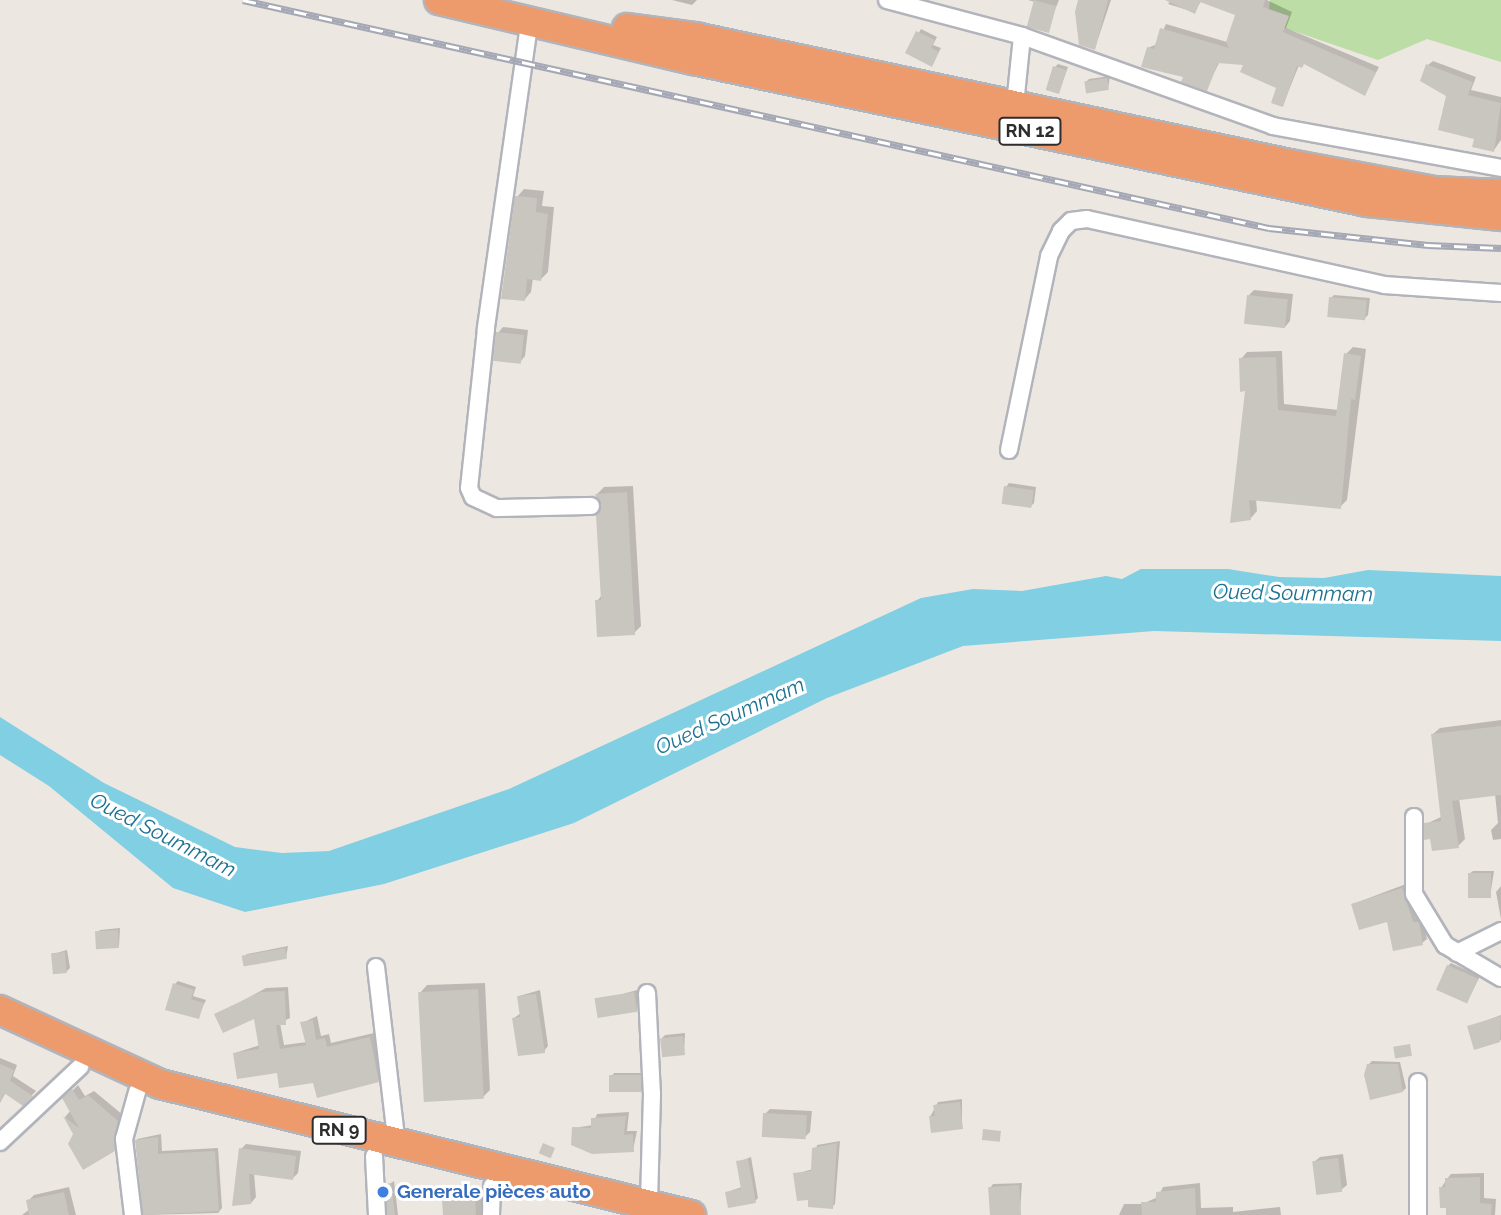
<!DOCTYPE html>
<meta charset="utf-8">
<style>
body{margin:0}
#map{position:relative;width:1501px;height:1215px;overflow:hidden;background:#ede7e1;font-family:Raleway,sans-serif}
div>[style]{position:absolute}
[style*='--x']{left:calc(var(--x)*1px);top:calc(var(--y)*1px);width:calc(var(--w)*1px);rotate:calc(var(--a)*1deg)}
.green>*{inset:0;background:#bcdda5}
.water>*{inset:0;background:#81cfe2}
.shadow>*{inset:0;background:#0003}
.building>*{inset:0;background:#c9c5bf;transform-origin:0 0}
.roads{filter:drop-shadow(2px 0 #b2b4bb) drop-shadow(-2px 0 #b2b4bb) drop-shadow(0 2px #b2b4bb) drop-shadow(0 -2px #b2b4bb)}
.street>*{height:16px;margin:-8px;padding:0 8px;transform-origin:8px;border-radius:8px;background:#fff}
.highway>*{height:28px;margin:-14px;padding:0 14px;transform-origin:14px;border-radius:14px;background:#ed9b6c}
.rail>*{height:7px;margin-top:-3.5px;transform-origin:0;background:repeating-linear-gradient(90deg,#fff 0 13px,#a4a8b5 0 26px);box-sizing:border-box;border-block:2px solid #a4a8b5}
.dots>*{width:19px;height:19px;translate:-50% -50%;box-sizing:border-box;border:4px solid #fff;border-radius:50%}
span{translate:-50% -50%;white-space:nowrap;text-align:center;line-height:1.15;-webkit-text-stroke:6px #fff;paint-order:stroke}
.shield-label span{padding:2px 5px;background:#fff;border:2px solid;border-radius:5px;-webkit-text-stroke-width:0}
.shield-label{font-size:18px;color:#2d2d2d;font-weight:700}
.shop-label{font-size:19px;color:#366cbe;font-weight:700}
.left{translate:0 -50%;text-align:left}
.water-label{font-size:21px;color:#1d7191;font-style:italic}
</style>
<div id="map">
<div class="green">
<i style="clip-path:polygon(1270px 0,1501px 0,1501px 62px,1427px 39px,1378px 60px,1267px 22px)"></i>
</div>
<div class="water">
<i style="clip-path:polygon(1141px 569px,1228px 569px,1279px 577px,1324px 578px,1368px 570px,1501px 576px,1501px 641px,1154px 631px,963px 646px,827px 698px,574px 823px,384px 884px,245px 912px,173px 888px,49px 786px,0 755px,0 717px,104px 783px,235px 847px,282px 853px,329px 851px,509px 789px,921px 598px,973px 589px,1022px 591px,1106px 576px,1122px 579px)"></i>
</div>
<div class="shadow">
<i style="clip-path:polygon(672px 0,697px 0,692px 5px)"></i>
<i style="clip-path:polygon(1028px 0,1059px 0,1046px 32px,1035px 2px)"></i>
<i style="clip-path:polygon(1080px 0,1111px 0,1095px 48px)"></i>
<i style="clip-path:polygon(1171px 0,1267px 0,1292px 12px,1286px 28px,1379px 67px,1365px 94px,1306px 63px,1299px 65px,1283px 105px,1278px 87px,1246px 64px,1220px 61px,1206px 89px,1148px 48px,1157px 44px,1166px 24px,1227px 42px,1237px 14px,1202px 0,1194px 12px,1168px 4px)"></i>
<i style="clip-path:polygon(921px 29px,937px 37px,933px 45px,941px 48px,934px 61px,907px 53px)"></i>
<i style="clip-path:polygon(1433px 61px,1476px 77px,1471px 90px,1501px 97px,1501px 140px,1494px 150px,1476px 137px,1428px 65px)"></i>
<i style="clip-path:polygon(1058px 64px,1068px 67px,1059px 92px,1055px 67px)"></i>
<i style="clip-path:polygon(1110px 76px,1108px 89px,1086px 82px,1089px 79px)"></i>
<i style="clip-path:polygon(524px 189px,544px 191px,542px 206px,554px 207px,548px 272px,541px 279px,533px 278px,531px 292px,524px 300px,517px 197px)"></i>
<i style="clip-path:polygon(1254px 290px,1293px 294px,1290px 321px,1285px 327px,1249px 295px)"></i>
<i style="clip-path:polygon(1334px 295px,1370px 298px,1368px 315px,1365px 318px,1331px 298px)"></i>
<i style="clip-path:polygon(503px 327px,528px 330px,525px 356px,520px 362px,498px 333px)"></i>
<i style="clip-path:polygon(1353px 347px,1366px 349px,1347px 500px,1340px 507px,1256px 499px,1257px 511px,1251px 518px,1232px 521px,1247px 389px,1241px 359px,1247px 352px,1282px 351px,1284px 404px,1339px 410px,1346px 354px)"></i>
<i style="clip-path:polygon(1009px 483px,1036px 487px,1034px 503px,1031px 506px,1006px 487px)"></i>
<i style="clip-path:polygon(633px 486px,641px 626px,634px 633px,597px 601px,602px 595px,603px 507px,597px 494px,604px 487px)"></i>
<i style="clip-path:polygon(1501px 720px,1501px 839px,1493px 840px,1491px 830px,1498px 823px,1495px 794px,1459px 798px,1465px 839px,1458px 846px,1426px 824px,1443px 816px,1433px 734px,1440px 728px)"></i>
<i style="clip-path:polygon(1473px 871px,1494px 871px,1490px 897px,1469px 874px)"></i>
<i style="clip-path:polygon(1406px 884px,1417px 918px,1423px 918px,1427px 939px,1422px 943px,1388px 919px,1353px 904px)"></i>
<i style="clip-path:polygon(1501px 886px,1501px 919px,1496px 892px)"></i>
<i style="clip-path:polygon(120px 928px,119px 946px,97px 933px,100px 930px)"></i>
<i style="clip-path:polygon(288px 946px,286px 958px,244px 957px,247px 954px)"></i>
<i style="clip-path:polygon(67px 950px,70px 968px,66px 972px,53px 954px)"></i>
<i style="clip-path:polygon(1451px 963px,1480px 976px,1467px 1002px,1448px 966px)"></i>
<i style="clip-path:polygon(178px 981px,196px 987px,193px 996px,206px 1000px,198px 1017px,175px 984px)"></i>
<i style="clip-path:polygon(485px 983px,490px 1090px,483px 1097px,420px 993px,427px 985px)"></i>
<i style="clip-path:polygon(288px 987px,290px 1018px,280px 1023px,284px 1045px,307px 1042px,302px 1023px,317px 1016px,321px 1036px,329px 1034px,331px 1043px,374px 1033px,383px 1076px,378px 1081px,315px 1081px,235px 1053px,260px 1045px,255px 1016px,216px 1015px,266px 988px)"></i>
<i style="clip-path:polygon(540px 990px,548px 1046px,544px 1051px,514px 1018px,521px 1013px,519px 996px)"></i>
<i style="clip-path:polygon(637px 990px,637px 1010px,598px 1003px,601px 1000px)"></i>
<i style="clip-path:polygon(1501px 1015px,1501px 1040px,1475px 1048px,1469px 1027px)"></i>
<i style="clip-path:polygon(685px 1033px,684px 1054px,662px 1038px,665px 1035px)"></i>
<i style="clip-path:polygon(0 1058px,17px 1065px,13px 1076px,36px 1091px,23px 1104px,6px 1092px,0 1103px)"></i>
<i style="clip-path:polygon(1372px 1061px,1400px 1062px,1406px 1088px,1403px 1091px,1369px 1064px)"></i>
<i style="clip-path:polygon(614px 1073px,643px 1073px,644px 1087px,641px 1091px,611px 1077px)"></i>
<i style="clip-path:polygon(78px 1085px,85px 1096px,94px 1091px,123px 1115px,119px 1144px,114px 1150px,75px 1134px,65px 1117px,71px 1110px,64px 1099px)"></i>
<i style="clip-path:polygon(962px 1099px,962px 1127px,930px 1117px,938px 1102px)"></i>
<i style="clip-path:polygon(770px 1109px,812px 1111px,810px 1132px,805px 1137px,765px 1114px)"></i>
<i style="clip-path:polygon(629px 1112px,627px 1131px,637px 1131px,633px 1150px,574px 1128px,593px 1125px,597px 1114px)"></i>
<i style="clip-path:polygon(161px 1134px,162px 1151px,218px 1148px,222px 1208px,218px 1213px,144px 1215px,137px 1139px)"></i>
<i style="clip-path:polygon(840px 1141px,835px 1204px,832px 1207px,810px 1197px,795px 1174px,813px 1169px,817px 1145px)"></i>
<i style="clip-path:polygon(246px 1144px,301px 1151px,298px 1173px,293px 1178px,254px 1173px,256px 1197px,251px 1203px,241px 1149px)"></i>
<i style="clip-path:polygon(1343px 1154px,1347px 1185px,1341px 1190px,1314px 1162px,1320px 1157px)"></i>
<i style="clip-path:polygon(751px 1157px,758px 1198px,755px 1201px,727px 1192px,742px 1187px,738px 1162px)"></i>
<i style="clip-path:polygon(1484px 1173px,1484px 1198px,1496px 1199px,1495px 1215px,1448px 1215px,1441px 1188px,1447px 1179px,1451px 1174px)"></i>
<i style="clip-path:polygon(394px 1181px,398px 1215px,389px 1215px,388px 1185px)"></i>
<i style="clip-path:polygon(1022px 1183px,1020px 1213px,990px 1188px,993px 1184px)"></i>
<i style="clip-path:polygon(1200px 1183px,1201px 1208px,1233px 1207px,1233px 1212px,1280px 1207px,1281px 1215px,1119px 1215px,1124px 1204px,1142px 1204px,1158px 1197px,1163px 1187px)"></i>
<i style="clip-path:polygon(69px 1187px,76px 1215px,22px 1215px,30px 1209px,28px 1201px,34px 1195px)"></i>
<i style="clip-path:polygon(481px 1191px,483px 1215px,445px 1215px,444px 1200px,451px 1193px)"></i>
</div>
<div class="building">
<i style="left:1034px;top:0;width:23px;height:28px;rotate:15deg"></i>
<i style="clip-path:polygon(1078px 0,1108px 0,1095px 50px,1079px 45px,1075px 12px)"></i>
<i style="clip-path:polygon(1165px 0,1265px 0,1263px 7px,1289px 16px,1283px 32px,1376px 72px,1365px 96px,1304px 64px,1302px 68px,1297px 66px,1283px 107px,1271px 103px,1276px 88px,1240px 72px,1243px 65px,1218px 63px,1207px 91px,1181px 82px,1183px 77px,1141px 67px,1147px 47px,1154px 49px,1160px 28px,1229px 48px,1226px 42px,1235px 15px,1200px 2px,1195px 14px)"></i>
<i style="clip-path:polygon(916px 31px,935px 40px,931px 48px,939px 52px,932px 67px,905px 53px)"></i>
<i style="clip-path:polygon(1426px 64px,1473px 82px,1468px 95px,1501px 103px,1494px 152px,1472px 147px,1474px 139px,1438px 130px,1446px 96px,1420px 81px)"></i>
<i style="left:1053px;top:66px;width:14px;height:25px;rotate:17deg"></i>
<i style="left:1107px;top:78px;width:12px;height:23px;rotate:81deg"></i>
<i style="clip-path:polygon(515px 196px,537px 198px,536px 212px,548px 214px,541px 281px,527px 279px,525px 301px,501px 299px)"></i>
<i style="left:1247px;top:295px;width:41px;height:29px;rotate:6deg"></i>
<i style="left:1329px;top:297px;width:38px;height:20px;rotate:5deg"></i>
<i style="left:496px;top:332px;width:28px;height:29px;rotate:6deg"></i>
<i style="clip-path:polygon(1344px 353px,1361px 356px,1355px 400px,1351px 399px,1341px 509px,1249px 500px,1251px 520px,1230px 523px,1245px 391px,1240px 392px,1239px 358px,1276px 357px,1278px 410px,1336px 416px)"></i>
<i style="left:1004px;top:486px;width:30px;height:18px;rotate:8deg"></i>
<i style="clip-path:polygon(627px 492px,635px 635px,597px 637px,595px 600px,601px 600px,596px 515px,601px 506px,595px 494px)"></i>
<i style="clip-path:polygon(1501px 726px,1501px 795px,1452px 801px,1459px 848px,1432px 851px,1430px 839px,1424px 840px,1424px 823px,1441px 821px,1431px 734px)"></i>
<i style="left:1468px;top:873px;width:23px;height:25px"></i>
<i style="clip-path:polygon(1402px 888px,1413px 922px,1419px 922px,1423px 945px,1393px 951px,1387px 922px,1359px 930px,1351px 904px)"></i>
<i style="left:118px;top:930px;width:18px;height:23px;rotate:87deg"></i>
<i style="left:285px;top:948px;width:11px;height:44px;rotate:80deg"></i>
<i style="left:65px;top:952px;width:21px;height:14px;rotate:85deg"></i>
<i style="left:1447px;top:965px;width:34px;height:27px;rotate:24deg"></i>
<i style="clip-path:polygon(173px 983px,194px 990px,191px 999px,204px 1003px,199px 1019px,165px 1010px)"></i>
<i style="left:478px;top:989px;width:110px;height:60px;rotate:87deg"></i>
<i style="clip-path:polygon(285px 991px,286px 1025px,276px 1025px,280px 1049px,306px 1045px,300px 1022px,313px 1020px,316px 1040px,325px 1038px,327px 1047px,370px 1037px,379px 1082px,317px 1098px,313px 1083px,279px 1088px,277px 1073px,237px 1079px,233px 1053px,259px 1049px,254px 1019px,223px 1033px,214px 1014px,261px 992px)"></i>
<i style="left:634px;top:992px;width:20px;height:40px;rotate:81deg"></i>
<i style="clip-path:polygon(536px 994px,545px 1053px,518px 1056px,512px 1018px,520px 1017px,517px 996px)"></i>
<i style="clip-path:polygon(1501px 1016px,1500px 1042px,1474px 1050px,1467px 1026px)"></i>
<i style="left:683px;top:1036px;width:19px;height:23px;rotate:84deg"></i>
<i style="left:1410px;top:1044px;width:12px;height:17px;rotate:81deg"></i>
<i style="clip-path:polygon(0 1064px,14px 1070px,10px 1081px,33px 1096px,23px 1106px,4px 1093px,0 1103px)"></i>
<i style="clip-path:polygon(1367px 1064px,1398px 1064px,1403px 1092px,1370px 1100px,1364px 1075px)"></i>
<i style="left:641px;top:1075px;width:17px;height:32px;rotate:90deg"></i>
<i style="clip-path:polygon(72px 1089px,79px 1100px,88px 1095px,118px 1121px,115px 1151px,83px 1170px,68px 1144px,73px 1134px,63px 1116px,79px 1128px,62px 1098px)"></i>
<i style="clip-path:polygon(960px 1102px,963px 1129px,931px 1133px,929px 1116px,935px 1116px,933px 1105px)"></i>
<i style="left:763px;top:1113px;width:44px;height:24px;rotate:3deg"></i>
<i style="clip-path:polygon(626px 1116px,624px 1135px,633px 1134px,634px 1152px,592px 1154px,571px 1145px,572px 1127px,591px 1128px,591px 1118px)"></i>
<i style="left:983px;top:1129px;width:18px;height:11px;rotate:6deg"></i>
<i style="clip-path:polygon(158px 1137px,158px 1154px,215px 1151px,219px 1211px,143px 1215px,135px 1140px)"></i>
<i style="left:543px;top:1143px;width:13px;height:11px;rotate:23deg"></i>
<i style="clip-path:polygon(837px 1143px,833px 1209px,808px 1207px,808px 1200px,797px 1201px,793px 1173px,811px 1171px,812px 1148px)"></i>
<i style="clip-path:polygon(239px 1148px,296px 1156px,293px 1180px,249px 1174px,251px 1204px,232px 1206px)"></i>
<i style="left:1338px;top:1158px;width:34px;height:26px;rotate:83deg"></i>
<i style="clip-path:polygon(748px 1159px,756px 1203px,728px 1208px,725px 1192px,741px 1189px,736px 1161px)"></i>
<i style="clip-path:polygon(1480px 1177px,1480px 1203px,1492px 1204px,1491px 1215px,1446px 1215px,1446px 1208px,1440px 1208px,1439px 1187px,1445px 1187px,1445px 1178px)"></i>
<i style="clip-path:polygon(391px 1183px,395px 1215px,387px 1215px,386px 1184px)"></i>
<i style="left:1019px;top:1185px;width:30px;height:31px;rotate:86deg"></i>
<i style="clip-path:polygon(1195px 1188px,1196px 1215px,1142px 1215px,1141px 1202px,1156px 1202px,1156px 1192px)"></i>
<i style="clip-path:polygon(64px 1192px,69px 1215px,29px 1215px,26px 1200px)"></i>
<i style="clip-path:polygon(475px 1197px,476px 1215px,443px 1215px,442px 1200px)"></i>
</div>
<div class="roads">
<div class="street">
<i style="--x:887;--y:0;--w:140;--a:14.9"></i>
<i style="--x:1022;--y:36;--w:267;--a:19.7"></i>
<i style="--x:1273;--y:126;--w:232;--a:10.4"></i>
<i style="--x:530;--y:18;--w:314;--a:98.1"></i>
<i style="--x:486;--y:329;--w:160;--a:96.1"></i>
<i style="--x:469;--y:488;--w:10;--a:66"></i>
<i style="--x:473;--y:497;--w:26;--a:25"></i>
<i style="--x:497;--y:508;--w:94;--a:-1.2"></i>
<i style="--x:1015;--y:105;--w:69;--a:-84.2"></i>
<i style="--x:1009;--y:450;--w:198;--a:-78.3"></i>
<i style="--x:1049;--y:256;--w:28;--a:-64"></i>
<i style="--x:1061;--y:231;--w:14;--a:-45"></i>
<i style="--x:1071;--y:221;--w:16;--a:-7"></i>
<i style="--x:1087;--y:219;--w:304;--a:12.5"></i>
<i style="--x:1384;--y:285;--w:117;--a:3.9"></i>
<i style="--x:1414;--y:817;--w:77;--a:90"></i>
<i style="--x:1414;--y:894;--w:60;--a:58.7"></i>
<i style="--x:1445;--y:945;--w:65;--a:30.5"></i>
<i style="--x:1457;--y:953;--w:49;--a:-26.6"></i>
<i style="--x:376;--y:967;--w:179;--a:83.3"></i>
<i style="--x:647;--y:993;--w:101;--a:87.2"></i>
<i style="--x:652;--y:1094;--w:110;--a:91.6"></i>
<i style="--x:0;--y:1142;--w:110;--a:-43.2"></i>
<i style="--x:374;--y:1156;--w:59;--a:87.1"></i>
<i style="--x:133;--y:1215;--w:77;--a:-96.8"></i>
<i style="--x:124;--y:1139;--w:49;--a:-74.5"></i>
<i style="--x:491;--y:1215;--w:29;--a:-88"></i>
<i style="--x:1418;--y:1215;--w:133;--a:-90"></i>
</div>
<div class="highway">
<i style="--x:439;--y:0;--w:261;--a:13.3"></i>
<i style="--x:693;--y:60;--w:689;--a:11.9"></i>
<i style="--x:1367;--y:202;--w:135;--a:6"></i>
<i style="--x:627;--y:28;--w:69;--a:7.5"></i>
<i style="--x:695;--y:37;--w:608;--a:12.05"></i>
<i style="--x:1290;--y:164;--w:147;--a:10.6"></i>
<i style="--x:1434;--y:191;--w:67;--a:2.6"></i>
<i style="--x:0;--y:1010;--w:176;--a:24.8"></i>
<i style="--x:160;--y:1084;--w:547;--a:13.86"></i>
</div>
</div>
<div class="rail">
<i style="--x:243;--y:0;--w:1051;--a:12.53"></i>
<i style="--x:1269;--y:228;--w:160;--a:6.1"></i>
<i style="--x:1428;--y:245;--w:73;--a:2.4"></i>
</div>
<div class="dots">
<i style="left:383px;top:1192px;background:#3f7fe0"></i>
</div>
<div class="shield-label">
<span style="left:1030px;top:131px">RN 12</span>
<span style="left:339px;top:1130px">RN 9</span>
</div>
<div class="shop-label">
<span class="left" style="left:397px;top:1192px">Generale pièces auto</span>
</div>
<div class="water-label">
<span style="left:1293px;top:593px;rotate:1deg">Oued Soummam</span>
<span style="left:730px;top:716px;rotate:-24deg">Oued Soummam</span>
<span style="left:163px;top:835px;rotate:27deg">Oued Soummam</span>
</div>
</div>
